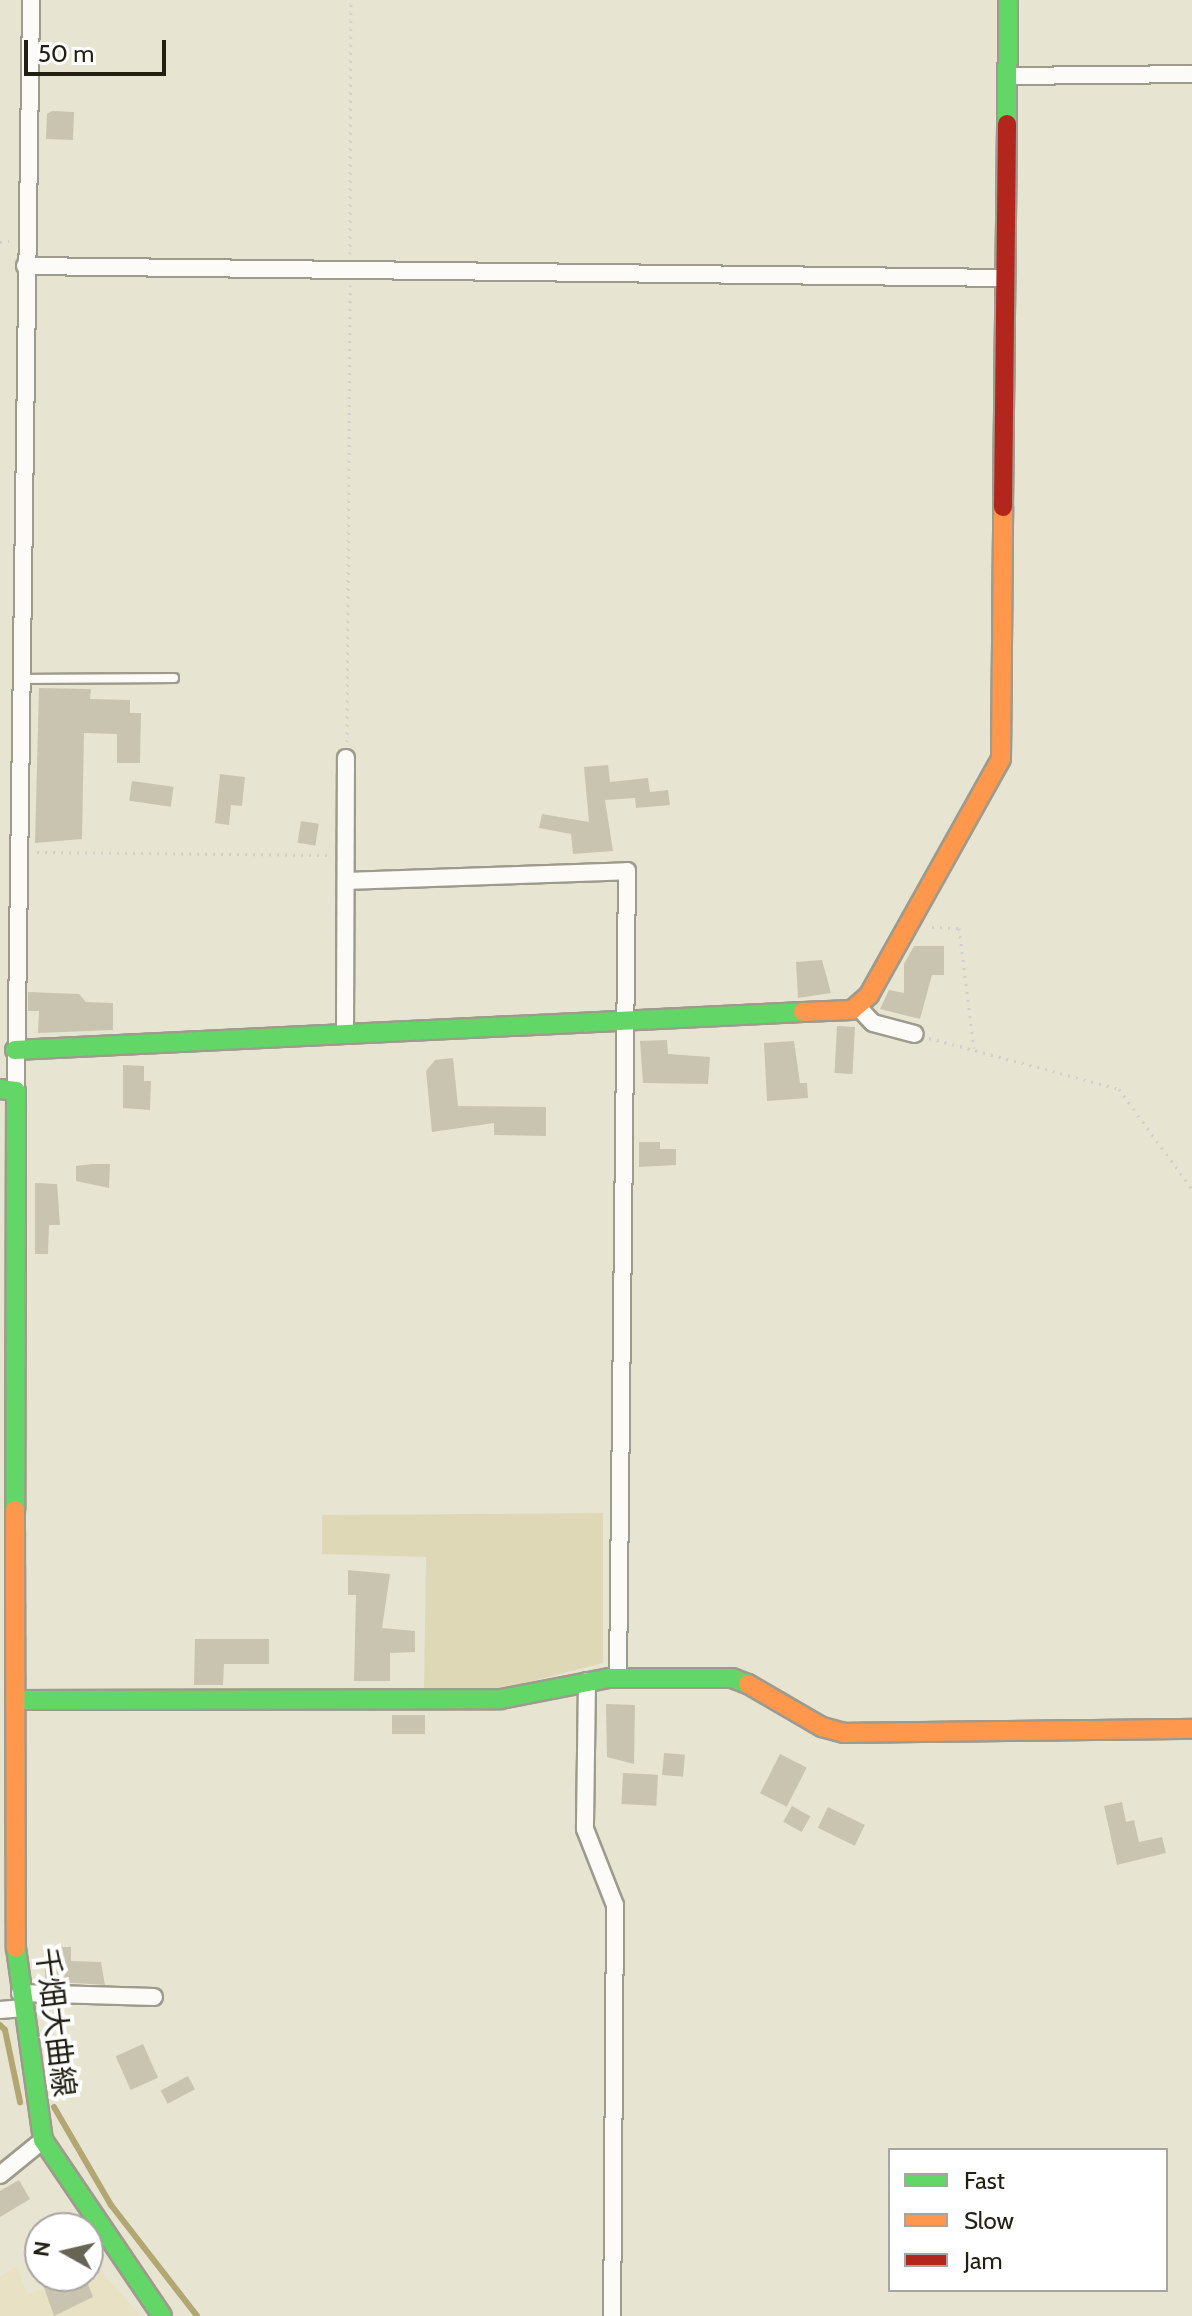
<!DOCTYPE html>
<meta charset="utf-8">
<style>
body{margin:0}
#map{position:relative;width:1192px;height:2316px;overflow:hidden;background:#e8e4d2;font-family:Cabin,"Noto Sans JP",sans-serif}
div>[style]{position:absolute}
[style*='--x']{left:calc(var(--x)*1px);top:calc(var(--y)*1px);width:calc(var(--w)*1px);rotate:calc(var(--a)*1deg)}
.built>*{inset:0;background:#e8e1c3}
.green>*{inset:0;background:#dfd8b7}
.stream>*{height:6px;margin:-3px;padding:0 3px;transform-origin:3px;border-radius:3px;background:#b2a672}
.building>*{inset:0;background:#c9c4af;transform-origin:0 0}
.path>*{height:3px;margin-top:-1.5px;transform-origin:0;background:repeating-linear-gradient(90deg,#d0d0ca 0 2px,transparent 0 8px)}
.roads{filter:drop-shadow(2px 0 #9e9b8d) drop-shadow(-2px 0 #9e9b8d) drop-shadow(0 2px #9e9b8d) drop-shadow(0 -2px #9e9b8d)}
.lane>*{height:8px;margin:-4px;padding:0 4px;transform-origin:4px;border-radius:4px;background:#fcfbf8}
.street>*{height:16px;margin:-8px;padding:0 8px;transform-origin:8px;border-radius:8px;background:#fcfbf8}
.fast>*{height:18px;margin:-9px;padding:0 9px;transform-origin:9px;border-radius:9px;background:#63d668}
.slow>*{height:18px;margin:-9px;padding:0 9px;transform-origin:9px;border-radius:9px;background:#ff974d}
.jam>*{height:18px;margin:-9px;padding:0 9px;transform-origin:9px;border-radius:9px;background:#b3261e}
span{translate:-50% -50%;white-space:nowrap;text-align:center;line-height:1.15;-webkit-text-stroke:8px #fff;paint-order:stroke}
.street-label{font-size:30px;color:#221f13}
.legend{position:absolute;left:888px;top:2148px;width:280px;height:144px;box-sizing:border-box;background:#fff;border:2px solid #a7a5a1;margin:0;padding:10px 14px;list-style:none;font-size:24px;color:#221f13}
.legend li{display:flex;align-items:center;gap:16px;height:40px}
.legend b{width:40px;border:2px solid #a7a5a1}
.north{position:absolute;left:24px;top:2212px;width:80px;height:80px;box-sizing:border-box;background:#fff;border:2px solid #a7a5a1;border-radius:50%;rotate:278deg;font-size:22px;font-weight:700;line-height:32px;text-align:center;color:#221f13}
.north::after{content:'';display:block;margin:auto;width:28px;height:36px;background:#676456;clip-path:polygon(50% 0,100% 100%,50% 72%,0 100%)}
.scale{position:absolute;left:24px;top:40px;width:142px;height:36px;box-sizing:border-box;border:4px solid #221f13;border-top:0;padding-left:10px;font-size:24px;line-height:28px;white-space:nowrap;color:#221f13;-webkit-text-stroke:6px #fff;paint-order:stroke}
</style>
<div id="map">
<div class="built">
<i style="clip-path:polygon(17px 2266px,27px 2294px,88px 2276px,98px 2268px,141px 2316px,0 2316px,0 2277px)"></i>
</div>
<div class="green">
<i style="clip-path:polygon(603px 1513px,603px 1663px,505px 1688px,424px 1688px,426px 1557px,322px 1554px,322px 1515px)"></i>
</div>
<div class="stream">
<i style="--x:0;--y:2025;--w:7;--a:45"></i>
<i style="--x:5;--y:2030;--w:74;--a:78.2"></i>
<i style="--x:54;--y:2107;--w:113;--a:59.8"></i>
<i style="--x:111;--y:2205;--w:140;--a:52.2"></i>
</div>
<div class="building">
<i style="clip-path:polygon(52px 111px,74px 112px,73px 140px,46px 139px,47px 114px)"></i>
<i style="clip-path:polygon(39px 688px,91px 689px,90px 699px,130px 700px,130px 713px,141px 713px,140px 763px,117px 763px,117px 734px,84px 733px,82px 839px,35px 843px)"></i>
<i style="clip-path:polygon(608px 765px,610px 782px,648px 778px,650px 792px,668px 790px,670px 805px,636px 808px,635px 798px,605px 800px,613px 851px,573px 854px,571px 834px,539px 828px,542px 814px,589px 822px,584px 767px)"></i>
<i style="clip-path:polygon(220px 774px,245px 777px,242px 806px,231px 805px,229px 825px,215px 823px)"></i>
<i style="left:132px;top:781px;width:42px;height:20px;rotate:8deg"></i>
<i style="left:301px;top:821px;width:18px;height:22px;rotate:9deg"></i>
<i style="clip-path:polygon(914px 946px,944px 946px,944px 975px,932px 975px,920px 1019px,880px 1009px,889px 990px,904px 993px,904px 964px)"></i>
<i style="clip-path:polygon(822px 960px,831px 993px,798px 998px,796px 962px)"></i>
<i style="clip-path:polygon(28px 992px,79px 994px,86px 1002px,113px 1003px,113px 1030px,38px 1033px,39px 1011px,28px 1011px)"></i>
<i style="left:837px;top:1026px;width:18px;height:47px;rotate:3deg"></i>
<i style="clip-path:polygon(667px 1040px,668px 1054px,710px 1057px,708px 1084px,643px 1083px,640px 1041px)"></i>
<i style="clip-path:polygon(794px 1041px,800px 1083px,807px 1083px,808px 1098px,767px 1101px,764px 1043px)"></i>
<i style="clip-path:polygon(453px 1058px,458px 1106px,546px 1107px,546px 1136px,494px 1135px,494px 1123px,432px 1132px,426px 1071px,435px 1060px)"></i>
<i style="clip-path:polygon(123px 1065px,144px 1066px,144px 1081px,151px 1081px,150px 1110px,123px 1108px)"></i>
<i style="clip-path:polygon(639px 1142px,660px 1142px,660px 1149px,676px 1149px,676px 1165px,639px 1167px)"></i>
<i style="clip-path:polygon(92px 1164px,110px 1164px,109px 1188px,76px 1181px,76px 1166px)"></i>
<i style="clip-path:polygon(35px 1183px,57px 1184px,60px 1225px,49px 1225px,48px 1254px,35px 1254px)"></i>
<i style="clip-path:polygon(348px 1570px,390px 1574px,382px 1628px,415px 1631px,415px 1652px,390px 1653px,390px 1681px,354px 1681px,356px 1595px,348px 1595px)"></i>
<i style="clip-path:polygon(195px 1639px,269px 1639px,269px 1664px,224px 1664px,223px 1685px,194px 1685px)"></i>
<i style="clip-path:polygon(606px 1704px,635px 1705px,634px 1764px,607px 1757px)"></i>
<i style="left:425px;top:1715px;width:19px;height:33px;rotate:90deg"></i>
<i style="left:664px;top:1753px;width:21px;height:22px;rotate:5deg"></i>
<i style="left:780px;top:1754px;width:30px;height:44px;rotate:27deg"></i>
<i style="left:623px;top:1773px;width:35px;height:31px;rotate:3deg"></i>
<i style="clip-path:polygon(1122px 1802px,1126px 1822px,1134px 1820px,1139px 1842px,1162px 1837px,1166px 1853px,1117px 1865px,1104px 1806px)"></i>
<i style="left:792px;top:1806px;width:21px;height:18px;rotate:29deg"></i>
<i style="left:828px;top:1807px;width:41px;height:23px;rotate:26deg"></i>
<i style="clip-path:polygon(45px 1947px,71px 1947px,71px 1961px,101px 1962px,105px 1985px,45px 1981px)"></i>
<i style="left:143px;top:2044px;width:37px;height:30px;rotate:66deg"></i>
<i style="left:188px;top:2076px;width:15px;height:31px;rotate:62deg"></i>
<i style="clip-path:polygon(19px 2180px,30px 2199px,0 2217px,0 2191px)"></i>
<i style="clip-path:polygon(40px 2276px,85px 2276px,93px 2297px,54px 2316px)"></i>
</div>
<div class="path">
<i style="--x:0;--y:242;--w:9;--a:-6"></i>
<i style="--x:350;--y:254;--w:254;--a:-89.8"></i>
<i style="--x:347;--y:742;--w:457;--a:-89.6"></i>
<i style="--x:37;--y:852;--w:293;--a:0.6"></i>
<i style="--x:932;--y:927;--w:27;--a:2"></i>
<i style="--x:959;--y:928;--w:121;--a:82.9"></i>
<i style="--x:929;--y:1038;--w:197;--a:15"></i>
<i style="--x:1119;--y:1089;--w:124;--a:53.9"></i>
</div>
<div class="roads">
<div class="lane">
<i style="--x:20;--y:679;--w:154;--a:-0.4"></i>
</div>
<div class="street">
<i style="--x:1007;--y:76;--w:185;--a:-0.6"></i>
<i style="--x:25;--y:266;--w:980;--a:0.7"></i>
<i style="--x:346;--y:881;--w:281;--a:-2"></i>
<i style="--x:627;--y:871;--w:807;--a:90.64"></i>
<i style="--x:857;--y:1006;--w:23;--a:47"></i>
<i style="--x:873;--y:1023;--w:43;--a:14.7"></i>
<i style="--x:345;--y:1034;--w:276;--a:-89.8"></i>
<i style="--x:16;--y:1091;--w:1091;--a:-89.21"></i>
<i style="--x:587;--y:1681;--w:148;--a:90.8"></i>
<i style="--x:585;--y:1829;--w:82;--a:68.5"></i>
<i style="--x:615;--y:1905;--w:411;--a:90.4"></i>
<i style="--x:20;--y:1993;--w:134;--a:1.7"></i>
<i style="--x:0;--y:2010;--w:21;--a:-5"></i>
<i style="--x:0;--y:2175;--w:55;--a:-39.1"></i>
</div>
<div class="fast">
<i style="--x:1007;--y:124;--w:124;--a:-89.5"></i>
<i style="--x:15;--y:1050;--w:789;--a:-2.76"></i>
<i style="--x:0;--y:1089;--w:16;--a:7"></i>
<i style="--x:16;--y:1091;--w:419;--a:90.1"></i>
<i style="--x:15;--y:1700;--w:486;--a:-0.1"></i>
<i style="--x:501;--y:1699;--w:110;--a:-11"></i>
<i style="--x:609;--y:1678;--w:123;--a:0"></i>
<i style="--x:732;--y:1678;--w:17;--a:21"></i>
<i style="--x:16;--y:1948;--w:194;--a:82"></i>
<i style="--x:43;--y:2140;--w:212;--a:55.9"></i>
</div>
<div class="slow">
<i style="--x:803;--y:1012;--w:49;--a:-2.3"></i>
<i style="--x:852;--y:1010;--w:23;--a:-41"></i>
<i style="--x:869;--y:995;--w:270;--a:-60.8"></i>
<i style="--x:1001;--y:759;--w:252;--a:-89.5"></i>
<i style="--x:15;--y:1510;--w:438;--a:89.9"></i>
<i style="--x:748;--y:1684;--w:86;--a:30.2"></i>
<i style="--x:822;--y:1727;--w:23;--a:15"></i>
<i style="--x:844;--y:1733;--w:348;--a:-0.7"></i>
</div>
<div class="jam">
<i style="--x:1003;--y:507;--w:383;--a:-89.4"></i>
</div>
</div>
<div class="street-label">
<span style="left:55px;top:2022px;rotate:83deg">千畑大曲線</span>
</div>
<ul class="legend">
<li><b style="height:10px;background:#63d668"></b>Fast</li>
<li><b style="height:10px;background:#ff974d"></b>Slow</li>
<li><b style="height:10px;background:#b3261e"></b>Jam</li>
</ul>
<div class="north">N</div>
<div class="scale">50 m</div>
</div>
